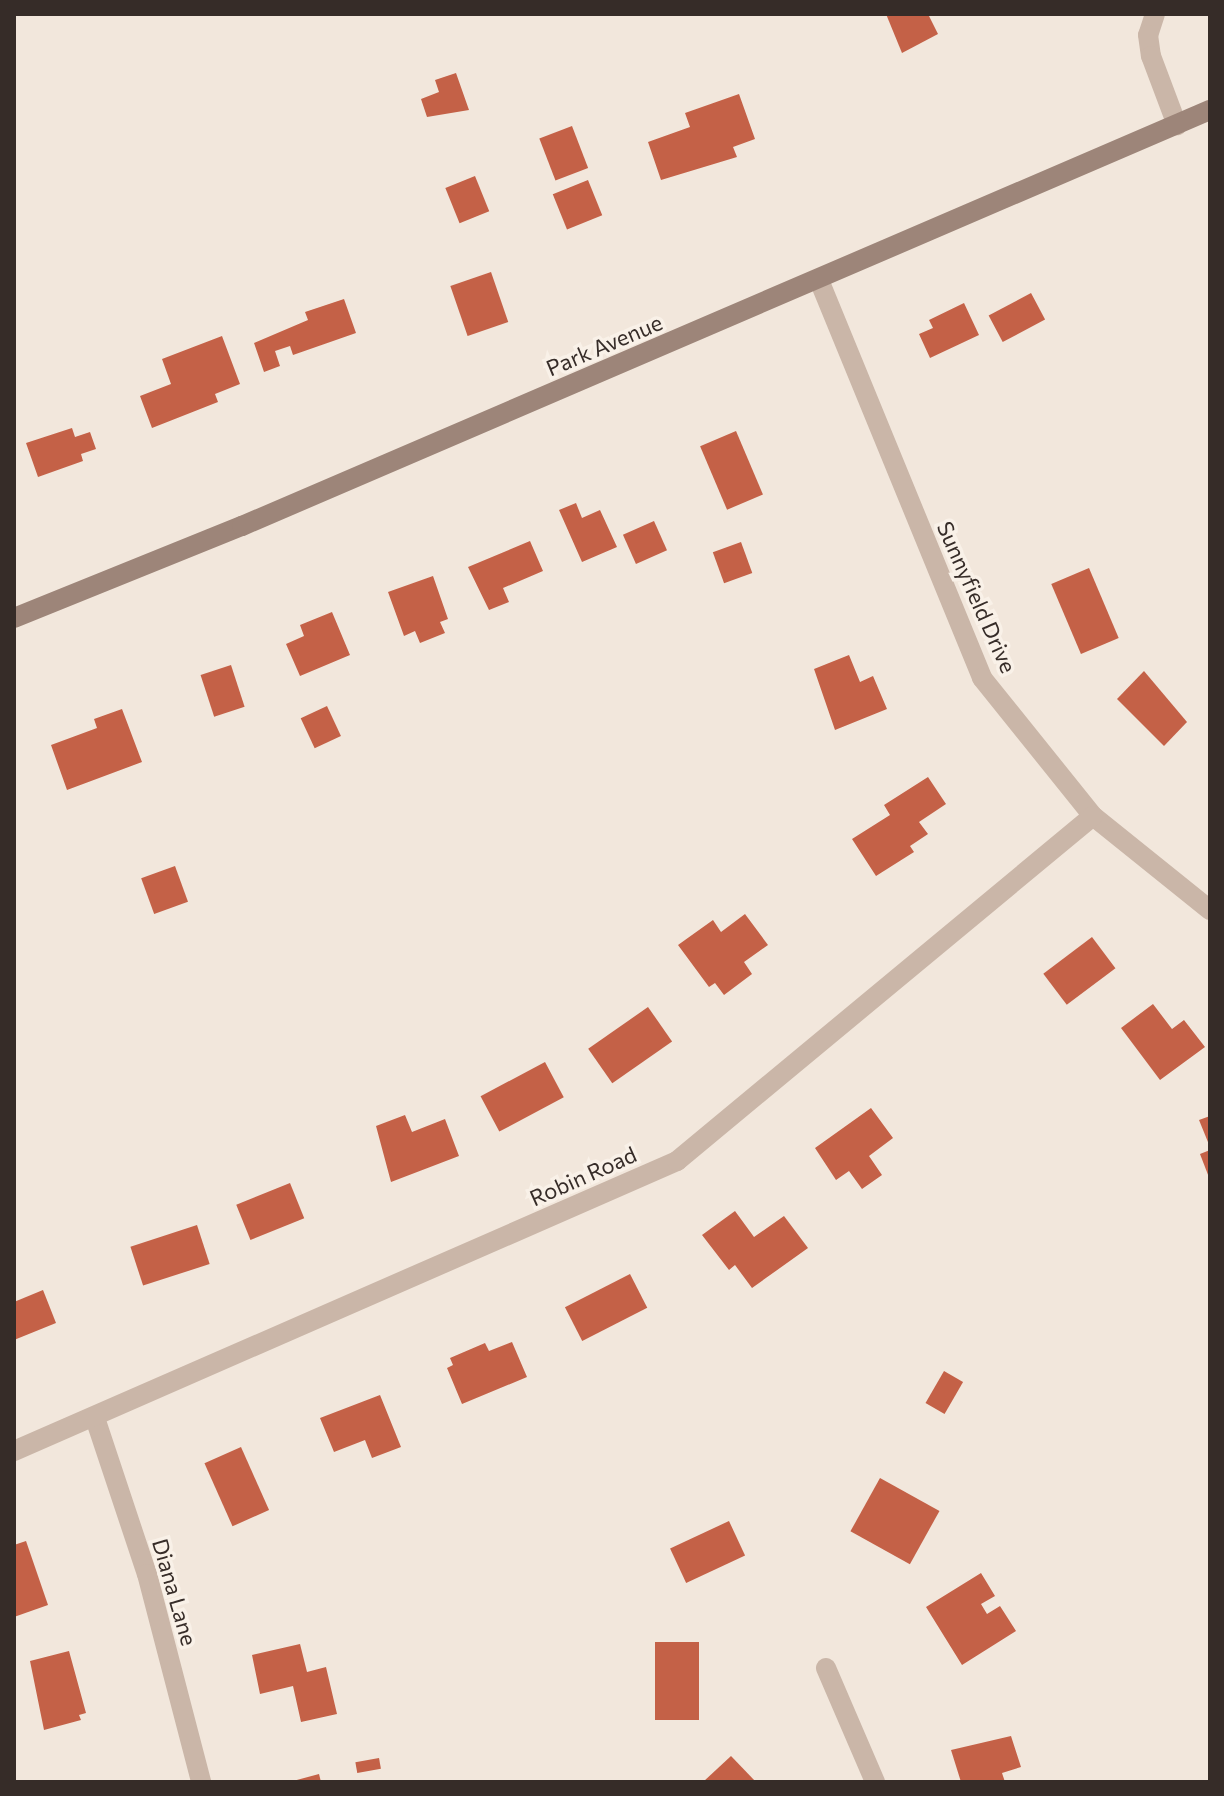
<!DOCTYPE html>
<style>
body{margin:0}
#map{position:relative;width:1224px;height:1796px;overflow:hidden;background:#f2e7dc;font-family:Commissioner,sans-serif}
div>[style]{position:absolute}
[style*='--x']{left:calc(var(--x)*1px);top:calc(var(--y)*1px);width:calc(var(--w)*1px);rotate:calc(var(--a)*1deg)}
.building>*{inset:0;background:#c46147;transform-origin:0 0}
.minor>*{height:20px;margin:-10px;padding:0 10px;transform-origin:10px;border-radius:10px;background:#cab6a8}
.secondary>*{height:20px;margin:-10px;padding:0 10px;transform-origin:10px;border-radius:10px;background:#9d8579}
span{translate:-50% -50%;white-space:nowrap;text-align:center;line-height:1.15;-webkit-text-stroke:7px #f9f1e8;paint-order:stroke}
.street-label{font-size:22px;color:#362c28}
.frame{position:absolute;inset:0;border:16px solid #362c28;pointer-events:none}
</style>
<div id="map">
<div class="building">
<i style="clip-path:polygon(886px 14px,928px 14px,938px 34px,902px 53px)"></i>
<i style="clip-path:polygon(456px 73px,469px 110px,427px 117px,421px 99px,439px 92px,435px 80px)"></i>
<i style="clip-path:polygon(739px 94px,755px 139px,733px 147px,737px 157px,661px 180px,648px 142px,690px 127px,685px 113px)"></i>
<i style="left:572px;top:126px;width:45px;height:35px;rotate:69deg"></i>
<i style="left:475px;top:176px;width:38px;height:32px;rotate:68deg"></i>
<i style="left:588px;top:180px;width:38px;height:38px;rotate:68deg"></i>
<i style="left:491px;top:272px;width:53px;height:43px;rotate:71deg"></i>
<i style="left:1031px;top:293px;width:30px;height:48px;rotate:62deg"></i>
<i style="clip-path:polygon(344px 299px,356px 333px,293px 355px,290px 346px,275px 351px,280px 366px,264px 372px,254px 343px,308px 320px,305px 312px)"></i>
<i style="clip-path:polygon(964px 303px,979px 335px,930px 358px,919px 334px,933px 328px,929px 320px)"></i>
<i style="clip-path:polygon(222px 336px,240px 384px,215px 394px,218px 402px,152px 428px,140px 396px,171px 384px,162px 359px)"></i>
<i style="clip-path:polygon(72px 428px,75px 437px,90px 432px,96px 449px,81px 454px,83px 461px,38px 477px,26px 443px)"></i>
<i style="left:736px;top:431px;width:69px;height:39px;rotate:67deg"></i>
<i style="clip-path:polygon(576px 503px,582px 518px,600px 510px,617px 547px,582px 562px,559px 510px)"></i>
<i style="left:654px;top:521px;width:32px;height:34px;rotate:66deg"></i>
<i style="clip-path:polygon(530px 541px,543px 571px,503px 588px,509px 602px,489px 610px,468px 567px)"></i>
<i style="left:741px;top:542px;width:33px;height:30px;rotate:70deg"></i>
<i style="left:1089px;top:568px;width:76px;height:41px;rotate:67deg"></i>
<i style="clip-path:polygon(433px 576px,448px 619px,440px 622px,445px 633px,420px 643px,415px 631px,404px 636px,388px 592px)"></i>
<i style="clip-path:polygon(332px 612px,350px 655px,300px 676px,286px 644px,304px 636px,300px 625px)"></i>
<i style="clip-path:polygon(849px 655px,860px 682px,873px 676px,887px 709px,835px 730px,814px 669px)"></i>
<i style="left:231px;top:665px;width:44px;height:32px;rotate:72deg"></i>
<i style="clip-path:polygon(1144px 671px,1187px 722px,1164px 746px,1117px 699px)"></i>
<i style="left:327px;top:706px;width:33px;height:29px;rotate:65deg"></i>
<i style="clip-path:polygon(122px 709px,142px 762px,67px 790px,51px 745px,97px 728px,94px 719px)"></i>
<i style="clip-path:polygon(928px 777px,946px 804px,919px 822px,928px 834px,910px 846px,914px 852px,876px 876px,852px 839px,890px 815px,884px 805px)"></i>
<i style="left:175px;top:866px;width:38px;height:36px;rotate:70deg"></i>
<i style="clip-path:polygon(745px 914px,768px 945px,744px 962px,752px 974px,724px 995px,715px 983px,709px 987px,678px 945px,713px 920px,721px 932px)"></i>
<i style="left:1092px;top:937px;width:39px;height:61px;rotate:53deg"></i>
<i style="clip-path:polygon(1153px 1004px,1172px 1029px,1184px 1020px,1205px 1047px,1160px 1080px,1121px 1028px)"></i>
<i style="left:648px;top:1007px;width:42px;height:73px;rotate:55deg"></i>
<i style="left:545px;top:1062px;width:40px;height:73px;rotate:62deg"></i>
<i style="clip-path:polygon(871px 1108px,893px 1138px,869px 1156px,882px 1175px,862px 1189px,849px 1171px,836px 1180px,815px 1148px)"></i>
<i style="clip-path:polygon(405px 1115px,412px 1132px,445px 1119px,459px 1156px,391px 1182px,376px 1126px)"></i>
<i style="clip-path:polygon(1210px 1116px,1210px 1147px,1199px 1120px)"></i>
<i style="clip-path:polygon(1210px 1150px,1210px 1180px,1200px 1154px)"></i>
<i style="left:290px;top:1183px;width:38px;height:58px;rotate:68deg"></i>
<i style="clip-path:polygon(735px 1211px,754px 1237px,784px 1216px,808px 1248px,752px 1288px,735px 1265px,729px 1270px,702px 1235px)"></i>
<i style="left:197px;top:1225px;width:41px;height:70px;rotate:72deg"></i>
<i style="left:630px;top:1274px;width:38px;height:73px;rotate:63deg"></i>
<i style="clip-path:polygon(43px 1290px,56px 1323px,14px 1340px,14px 1302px)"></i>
<i style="clip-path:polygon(512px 1342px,527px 1377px,462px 1404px,447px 1368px,453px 1365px,450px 1358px,485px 1343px,489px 1351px)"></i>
<i style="left:944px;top:1371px;width:22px;height:37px;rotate:30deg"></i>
<i style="clip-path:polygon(380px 1395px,401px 1447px,372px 1458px,365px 1440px,334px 1452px,320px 1418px)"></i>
<i style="left:241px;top:1447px;width:69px;height:40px;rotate:66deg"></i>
<i style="left:880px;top:1478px;width:68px;height:61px;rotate:29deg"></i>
<i style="left:729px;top:1521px;width:38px;height:65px;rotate:65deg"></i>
<i style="clip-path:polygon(26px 1541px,48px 1605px,14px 1617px,14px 1545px)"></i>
<i style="clip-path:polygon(981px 1573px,995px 1596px,981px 1604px,987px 1614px,1000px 1606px,1016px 1631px,962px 1665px,926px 1607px)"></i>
<i style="left:655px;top:1642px;width:44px;height:78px"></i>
<i style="clip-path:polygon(300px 1644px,307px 1672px,326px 1667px,337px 1714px,301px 1722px,293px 1686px,260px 1694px,252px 1655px)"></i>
<i style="clip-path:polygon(69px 1651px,86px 1713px,79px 1715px,81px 1720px,44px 1730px,30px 1661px)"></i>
<i style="clip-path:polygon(1011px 1736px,1021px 1767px,1002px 1773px,1005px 1782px,961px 1782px,951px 1750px)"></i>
<i style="clip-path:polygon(731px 1756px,756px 1782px,703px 1782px)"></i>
<i style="left:379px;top:1758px;width:11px;height:24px;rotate:80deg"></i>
<i style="clip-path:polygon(319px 1774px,321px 1782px,293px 1782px,293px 1781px)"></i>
</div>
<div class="minor">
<i style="--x:1155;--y:14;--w:22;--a:108"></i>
<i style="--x:1148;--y:35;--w:21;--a:82"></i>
<i style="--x:1151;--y:56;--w:74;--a:69.4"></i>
<i style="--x:819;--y:280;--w:430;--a:67.7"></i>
<i style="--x:982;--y:678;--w:177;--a:51.2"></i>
<i style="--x:1093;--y:816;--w:150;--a:38.8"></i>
<i style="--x:95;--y:1418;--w:164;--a:71.6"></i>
<i style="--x:147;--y:1574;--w:215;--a:75.4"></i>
<i style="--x:14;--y:1451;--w:724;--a:-23.62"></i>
<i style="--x:677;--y:1161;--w:540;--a:-39.67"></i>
<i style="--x:826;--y:1668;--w:124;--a:66.7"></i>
</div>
<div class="secondary">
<i style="--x:14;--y:618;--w:246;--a:-22"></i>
<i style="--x:242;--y:526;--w:1054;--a:-23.26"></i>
</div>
<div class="street-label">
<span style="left:604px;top:345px;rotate:-23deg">Park Avenue</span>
<span style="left:977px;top:597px;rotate:66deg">Sunnyfield Drive</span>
<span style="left:583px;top:1176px;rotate:-24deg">Robin Road</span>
<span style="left:175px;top:1592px;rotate:74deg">Diana Lane</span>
</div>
<div class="frame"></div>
</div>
